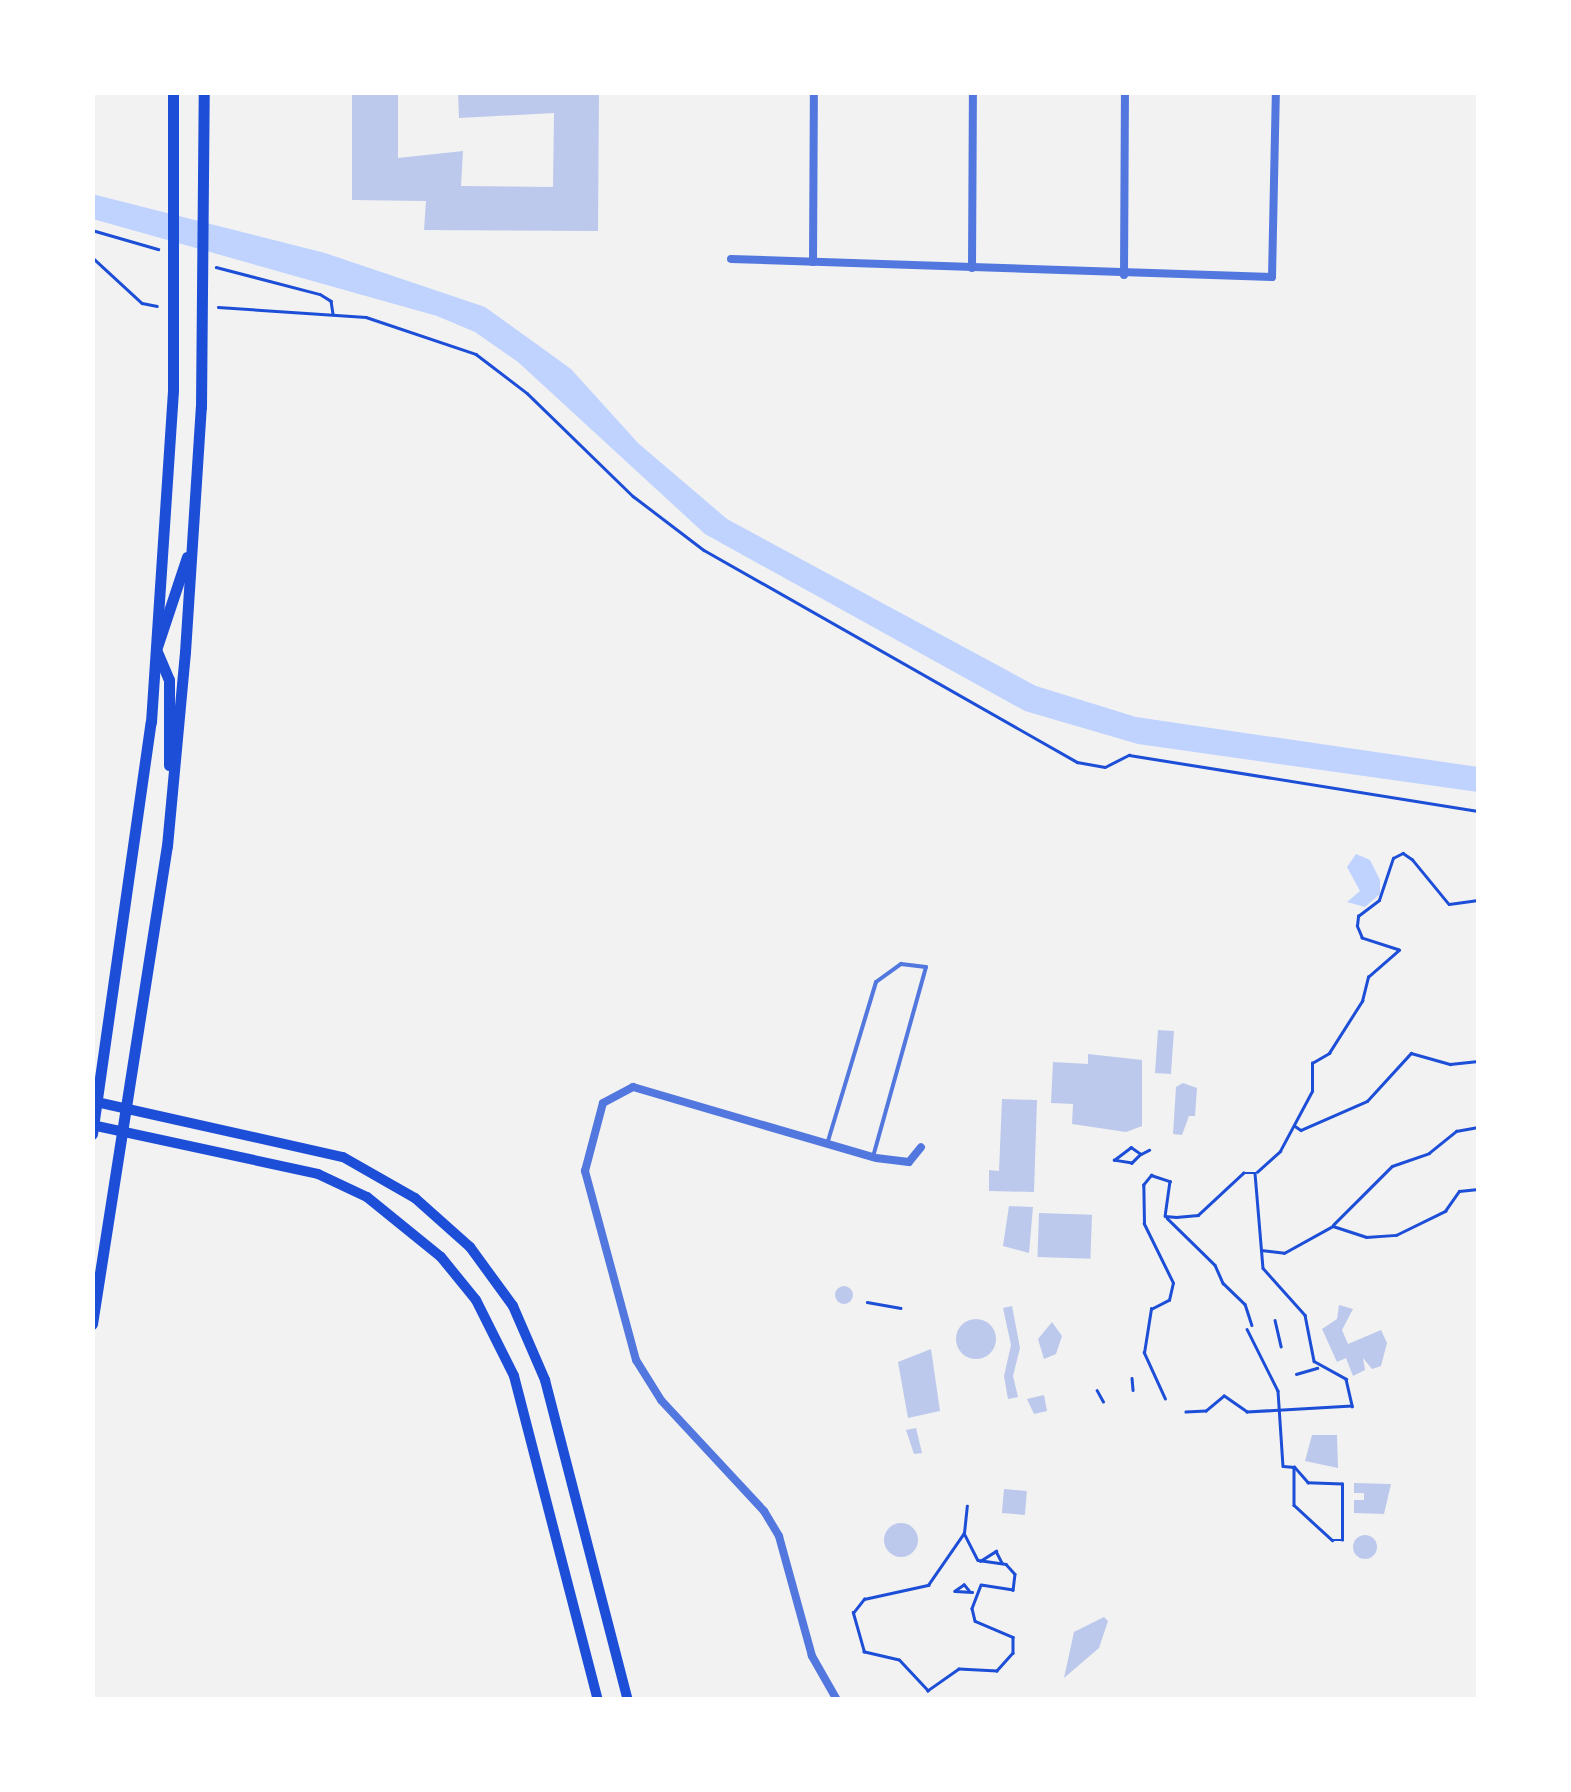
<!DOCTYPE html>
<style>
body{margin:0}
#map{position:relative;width:1571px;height:1792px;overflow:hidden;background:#f2f2f2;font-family:"Roboto Condensed",sans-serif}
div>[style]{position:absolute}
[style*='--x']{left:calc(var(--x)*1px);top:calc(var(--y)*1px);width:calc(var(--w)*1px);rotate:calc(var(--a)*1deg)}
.water>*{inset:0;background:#bfd3fe}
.building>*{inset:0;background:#bdc9ec;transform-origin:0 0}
.round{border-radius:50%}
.path>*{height:2.5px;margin:-1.25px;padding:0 1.25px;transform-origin:1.25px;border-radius:1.25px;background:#1d4ed8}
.service>*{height:4px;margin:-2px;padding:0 2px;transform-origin:2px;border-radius:2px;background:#5277de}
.minor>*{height:8px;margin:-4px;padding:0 4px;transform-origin:4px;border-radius:4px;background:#5277de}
.secondary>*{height:10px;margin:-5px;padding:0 5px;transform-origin:5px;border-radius:5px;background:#1d4ed8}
.primary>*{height:11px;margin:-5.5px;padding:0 5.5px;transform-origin:5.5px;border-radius:5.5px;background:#1d4ed8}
span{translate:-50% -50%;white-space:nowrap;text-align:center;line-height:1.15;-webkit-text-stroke:8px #fff;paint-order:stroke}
.frame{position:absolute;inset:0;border:95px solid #fff;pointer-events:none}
</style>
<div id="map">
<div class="water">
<i style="clip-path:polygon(92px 194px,325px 253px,485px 307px,571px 369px,638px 443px,727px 519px,1036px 686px,1136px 717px,1478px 767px,1478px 792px,1138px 744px,1025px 711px,705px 534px,518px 362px,475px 332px,437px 316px,93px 219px)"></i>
<i style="clip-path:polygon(1356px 854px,1370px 860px,1380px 880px,1380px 894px,1365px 907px,1347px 902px,1360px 891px,1347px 867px)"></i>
</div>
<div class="building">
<i style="clip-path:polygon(352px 92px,398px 92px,398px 158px,463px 151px,461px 186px,553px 187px,554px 113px,459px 118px,458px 92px,599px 92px,598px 231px,424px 230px,426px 201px,352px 200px)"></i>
<i style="left:1158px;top:1030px;width:16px;height:43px;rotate:4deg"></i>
<i style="clip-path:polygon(1088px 1054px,1142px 1060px,1142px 1126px,1126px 1132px,1072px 1124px,1073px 1104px,1051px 1103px,1053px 1062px,1088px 1064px)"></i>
<i style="clip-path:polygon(1183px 1083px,1197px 1088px,1195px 1116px,1189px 1116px,1182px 1135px,1173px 1134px,1176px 1087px)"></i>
<i style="clip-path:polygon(1002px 1099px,1037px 1100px,1034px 1192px,989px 1191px,989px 1170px,999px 1171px)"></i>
<i style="clip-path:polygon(1009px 1206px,1033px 1207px,1029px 1253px,1003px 1246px)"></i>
<i style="left:1039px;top:1213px;width:53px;height:44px;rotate:2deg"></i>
<i class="round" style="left:835px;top:1286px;width:18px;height:18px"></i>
<i style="clip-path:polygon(1339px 1305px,1353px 1309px,1342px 1330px,1348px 1344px,1381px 1330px,1387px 1343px,1381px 1366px,1372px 1369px,1363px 1358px,1365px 1370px,1353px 1376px,1346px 1358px,1337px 1362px,1322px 1329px,1337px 1319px)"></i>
<i style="clip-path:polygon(1012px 1306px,1020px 1348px,1013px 1376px,1018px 1397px,1008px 1399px,1004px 1376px,1011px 1345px,1003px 1308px)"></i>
<i class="round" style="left:956px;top:1319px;width:40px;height:40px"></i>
<i style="clip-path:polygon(1052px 1322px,1062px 1336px,1056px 1354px,1044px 1359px,1038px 1339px)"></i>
<i style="clip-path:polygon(931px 1349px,940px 1411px,908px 1418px,898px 1362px)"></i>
<i style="clip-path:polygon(1044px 1395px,1047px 1411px,1034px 1414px,1027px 1399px)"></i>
<i style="clip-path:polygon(916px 1428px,922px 1453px,914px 1454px,906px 1430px)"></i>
<i style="clip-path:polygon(1312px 1435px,1337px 1435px,1338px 1468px,1305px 1461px)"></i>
<i style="clip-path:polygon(1354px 1483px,1391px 1484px,1384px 1514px,1354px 1513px,1354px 1500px,1364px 1500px,1364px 1493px,1354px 1493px)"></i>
<i style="left:1004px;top:1489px;width:23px;height:24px;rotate:5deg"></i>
<i class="round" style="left:884px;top:1523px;width:34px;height:34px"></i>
<i class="round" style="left:1353px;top:1535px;width:24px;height:24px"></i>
<i style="clip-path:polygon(1104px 1617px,1108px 1621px,1099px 1648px,1064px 1678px,1074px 1632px)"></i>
</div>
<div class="path">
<i style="--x:92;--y:230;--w:69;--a:16.1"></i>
<i style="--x:92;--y:257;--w:68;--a:42.6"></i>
<i style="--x:142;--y:303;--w:15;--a:11"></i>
<i style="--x:216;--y:267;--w:107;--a:14.6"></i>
<i style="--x:320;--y:294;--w:13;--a:32"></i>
<i style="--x:331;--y:301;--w:13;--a:81"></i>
<i style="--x:218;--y:307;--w:148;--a:3.9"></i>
<i style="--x:366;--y:317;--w:116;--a:18.6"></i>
<i style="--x:476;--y:354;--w:64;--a:37.4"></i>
<i style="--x:527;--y:393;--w:148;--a:44.2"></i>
<i style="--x:633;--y:496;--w:89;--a:37.3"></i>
<i style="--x:704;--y:550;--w:429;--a:29.6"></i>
<i style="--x:1077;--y:762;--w:28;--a:10"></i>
<i style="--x:1105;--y:767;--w:27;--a:-27"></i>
<i style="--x:1129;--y:755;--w:353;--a:9.1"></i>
<i style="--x:1295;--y:1126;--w:7;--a:34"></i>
<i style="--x:1301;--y:1130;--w:72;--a:-23.7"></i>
<i style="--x:1367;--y:1101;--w:65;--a:-47.5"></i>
<i style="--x:1411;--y:1053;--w:41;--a:15.8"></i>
<i style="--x:1450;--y:1064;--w:28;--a:-6"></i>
<i style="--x:1141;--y:1154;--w:13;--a:135"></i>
<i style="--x:1132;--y:1163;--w:18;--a:-171"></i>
<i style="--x:1114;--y:1160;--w:21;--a:-37"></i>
<i style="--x:1131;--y:1147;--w:12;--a:35"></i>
<i style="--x:1141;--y:1154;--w:9;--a:-27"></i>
<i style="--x:1257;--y:1172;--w:31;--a:-42"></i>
<i style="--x:1280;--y:1151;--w:68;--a:-61.9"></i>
<i style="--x:1312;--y:1091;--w:28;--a:-90"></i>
<i style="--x:1312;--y:1063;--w:20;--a:-30"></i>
<i style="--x:1329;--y:1053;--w:62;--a:-57.6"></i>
<i style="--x:1362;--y:1001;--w:25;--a:-76"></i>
<i style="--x:1368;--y:977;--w:41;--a:-41.1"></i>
<i style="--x:1399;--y:950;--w:39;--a:-162"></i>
<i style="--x:1362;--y:938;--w:13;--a:-113"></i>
<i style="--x:1357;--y:926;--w:10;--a:-84"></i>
<i style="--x:1358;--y:916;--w:26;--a:-37"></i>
<i style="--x:1379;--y:900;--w:44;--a:-71.6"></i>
<i style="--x:1393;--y:858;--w:11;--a:-27"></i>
<i style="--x:1403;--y:853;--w:11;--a:34"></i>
<i style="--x:1412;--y:859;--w:58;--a:50.6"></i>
<i style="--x:1449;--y:904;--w:29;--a:-8"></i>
<i style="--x:1167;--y:1218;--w:67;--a:44.4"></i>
<i style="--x:1215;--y:1265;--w:20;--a:66"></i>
<i style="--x:1223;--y:1283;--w:30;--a:44"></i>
<i style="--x:1245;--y:1304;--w:22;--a:72"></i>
<i style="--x:1333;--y:1225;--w:83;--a:-45"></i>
<i style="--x:1392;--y:1166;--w:39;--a:-19"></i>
<i style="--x:1429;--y:1153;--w:35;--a:-39"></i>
<i style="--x:1456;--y:1131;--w:22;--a:-10"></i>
<i style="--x:1261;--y:1250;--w:23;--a:7"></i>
<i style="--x:1284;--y:1253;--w:56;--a:-28.9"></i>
<i style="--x:1333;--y:1226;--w:35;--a:18"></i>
<i style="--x:1366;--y:1237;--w:30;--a:-4"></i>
<i style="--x:1396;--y:1235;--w:55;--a:-26.1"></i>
<i style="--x:1445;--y:1211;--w:24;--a:-55"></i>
<i style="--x:1459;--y:1191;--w:19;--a:-6"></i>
<i style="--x:867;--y:1302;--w:34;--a:10"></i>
<i style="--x:1275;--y:1320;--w:27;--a:77"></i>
<i style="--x:1247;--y:1329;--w:69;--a:63.4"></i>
<i style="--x:1278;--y:1391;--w:75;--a:86.2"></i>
<i style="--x:1283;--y:1466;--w:11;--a:5"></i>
<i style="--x:1294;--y:1467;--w:38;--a:90"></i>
<i style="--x:1294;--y:1505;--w:52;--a:42.6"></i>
<i style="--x:1332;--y:1540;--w:10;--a:0"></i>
<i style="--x:1342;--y:1540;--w:56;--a:-90"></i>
<i style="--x:1342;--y:1484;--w:34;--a:-178"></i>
<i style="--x:1308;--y:1483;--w:21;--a:-131"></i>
<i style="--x:1296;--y:1374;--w:22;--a:-16"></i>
<i style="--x:1132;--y:1378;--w:12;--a:85"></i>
<i style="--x:1097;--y:1390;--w:13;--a:61"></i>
<i style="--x:1165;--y:1399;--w:51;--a:-114.5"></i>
<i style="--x:1144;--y:1353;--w:45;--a:-81"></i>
<i style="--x:1151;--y:1309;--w:20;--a:-27"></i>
<i style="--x:1169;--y:1300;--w:17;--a:-77"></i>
<i style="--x:1173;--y:1283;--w:66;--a:-116.2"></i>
<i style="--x:1144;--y:1224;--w:39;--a:-91"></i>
<i style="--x:1143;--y:1185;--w:13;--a:-51"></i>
<i style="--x:1151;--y:1175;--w:20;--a:18"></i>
<i style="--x:1170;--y:1181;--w:35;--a:98"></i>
<i style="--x:1165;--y:1216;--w:11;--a:5"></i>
<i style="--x:1176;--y:1217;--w:22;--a:-5"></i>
<i style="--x:1198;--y:1215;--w:62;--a:-43"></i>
<i style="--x:1243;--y:1173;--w:12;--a:0"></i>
<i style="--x:1255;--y:1173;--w:95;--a:85.2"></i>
<i style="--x:1263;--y:1268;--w:63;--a:48.2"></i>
<i style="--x:1305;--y:1315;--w:47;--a:78.9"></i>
<i style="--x:1314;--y:1361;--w:37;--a:29"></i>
<i style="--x:1346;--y:1379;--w:28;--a:77"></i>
<i style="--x:1352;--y:1406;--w:105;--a:176.7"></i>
<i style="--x:1247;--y:1412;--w:28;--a:-145"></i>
<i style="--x:1224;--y:1396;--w:23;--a:140"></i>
<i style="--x:1206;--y:1411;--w:20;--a:177"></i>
<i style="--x:964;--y:1533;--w:30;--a:63"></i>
<i style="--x:978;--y:1560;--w:28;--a:8"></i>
<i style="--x:1006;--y:1564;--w:13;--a:48"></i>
<i style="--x:1015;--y:1574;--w:16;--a:97"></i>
<i style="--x:1013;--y:1590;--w:32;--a:-171"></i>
<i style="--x:981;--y:1585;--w:25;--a:111"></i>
<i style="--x:972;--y:1608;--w:13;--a:77"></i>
<i style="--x:975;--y:1621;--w:41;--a:22.8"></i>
<i style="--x:1013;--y:1637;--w:16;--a:90"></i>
<i style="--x:1013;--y:1653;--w:24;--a:132"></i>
<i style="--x:997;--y:1671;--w:38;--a:-177"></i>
<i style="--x:959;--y:1669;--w:38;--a:145"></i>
<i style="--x:928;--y:1691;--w:42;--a:-133.1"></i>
<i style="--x:899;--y:1660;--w:36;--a:-167"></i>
<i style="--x:864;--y:1652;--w:41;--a:-105.8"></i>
<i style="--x:853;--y:1613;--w:18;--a:-52"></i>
<i style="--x:864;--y:1599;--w:66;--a:-12.3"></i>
<i style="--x:928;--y:1585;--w:63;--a:-55.3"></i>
<i style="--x:964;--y:1533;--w:27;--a:-84"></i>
<i style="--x:980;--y:1561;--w:19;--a:-32"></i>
<i style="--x:996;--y:1551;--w:13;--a:63"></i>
<i style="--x:969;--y:1591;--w:8;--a:-130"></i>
<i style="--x:964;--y:1585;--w:11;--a:146"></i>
<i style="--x:955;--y:1591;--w:17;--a:3"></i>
</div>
<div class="service">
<i style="--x:828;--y:1141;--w:166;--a:-73.2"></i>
<i style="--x:876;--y:982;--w:31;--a:-36"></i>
<i style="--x:901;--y:964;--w:25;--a:7"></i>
<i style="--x:926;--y:967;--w:197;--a:105.6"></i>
</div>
<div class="minor">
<i style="--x:731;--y:259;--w:541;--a:1.91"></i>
<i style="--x:1272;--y:277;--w:185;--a:-88.8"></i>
<i style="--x:813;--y:262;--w:170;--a:-89.7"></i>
<i style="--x:972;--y:268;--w:176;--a:-89.7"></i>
<i style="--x:1124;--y:275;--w:183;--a:-89.7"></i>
<i style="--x:876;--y:1158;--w:33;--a:7"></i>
<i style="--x:909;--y:1162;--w:19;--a:-51"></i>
<i style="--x:837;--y:1700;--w:51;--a:-119.6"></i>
<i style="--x:812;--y:1656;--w:124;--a:-105.4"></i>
<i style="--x:779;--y:1536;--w:29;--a:-121"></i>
<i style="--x:764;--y:1511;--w:151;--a:-132.9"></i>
<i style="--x:661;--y:1400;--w:47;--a:-122"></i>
<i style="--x:636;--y:1360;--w:196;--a:-105.1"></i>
<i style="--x:585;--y:1171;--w:70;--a:-75.2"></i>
<i style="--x:603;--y:1103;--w:34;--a:-28"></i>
<i style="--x:633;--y:1087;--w:250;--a:16.3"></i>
</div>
<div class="secondary">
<i style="--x:92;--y:1101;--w:257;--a:12.6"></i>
<i style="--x:343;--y:1157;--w:83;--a:29.7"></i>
<i style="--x:415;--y:1198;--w:74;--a:41.7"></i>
<i style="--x:470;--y:1247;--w:73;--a:53.9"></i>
<i style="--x:513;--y:1306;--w:81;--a:66.6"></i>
<i style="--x:545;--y:1380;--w:331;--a:75.5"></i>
<i style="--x:92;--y:1125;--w:231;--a:12.2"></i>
<i style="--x:318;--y:1174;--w:54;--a:25.1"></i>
<i style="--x:367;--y:1197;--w:95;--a:39"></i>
<i style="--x:441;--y:1257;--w:55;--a:50.9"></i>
<i style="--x:476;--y:1300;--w:85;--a:63.4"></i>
<i style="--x:514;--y:1376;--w:335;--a:75.5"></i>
</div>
<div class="primary">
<i style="--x:169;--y:765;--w:85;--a:-90"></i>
<i style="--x:169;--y:680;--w:33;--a:-113"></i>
<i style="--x:156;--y:650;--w:98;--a:-71.6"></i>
<i style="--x:92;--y:1134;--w:416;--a:-81.9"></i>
<i style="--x:151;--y:722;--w:333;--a:-86.2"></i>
<i style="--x:173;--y:390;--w:298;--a:-90"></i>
<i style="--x:92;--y:1324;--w:484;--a:-81.1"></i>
<i style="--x:167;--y:846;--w:195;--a:-84.7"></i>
<i style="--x:185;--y:652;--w:246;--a:-86.3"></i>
<i style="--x:201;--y:407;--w:315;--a:-89.5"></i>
</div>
<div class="frame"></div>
</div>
